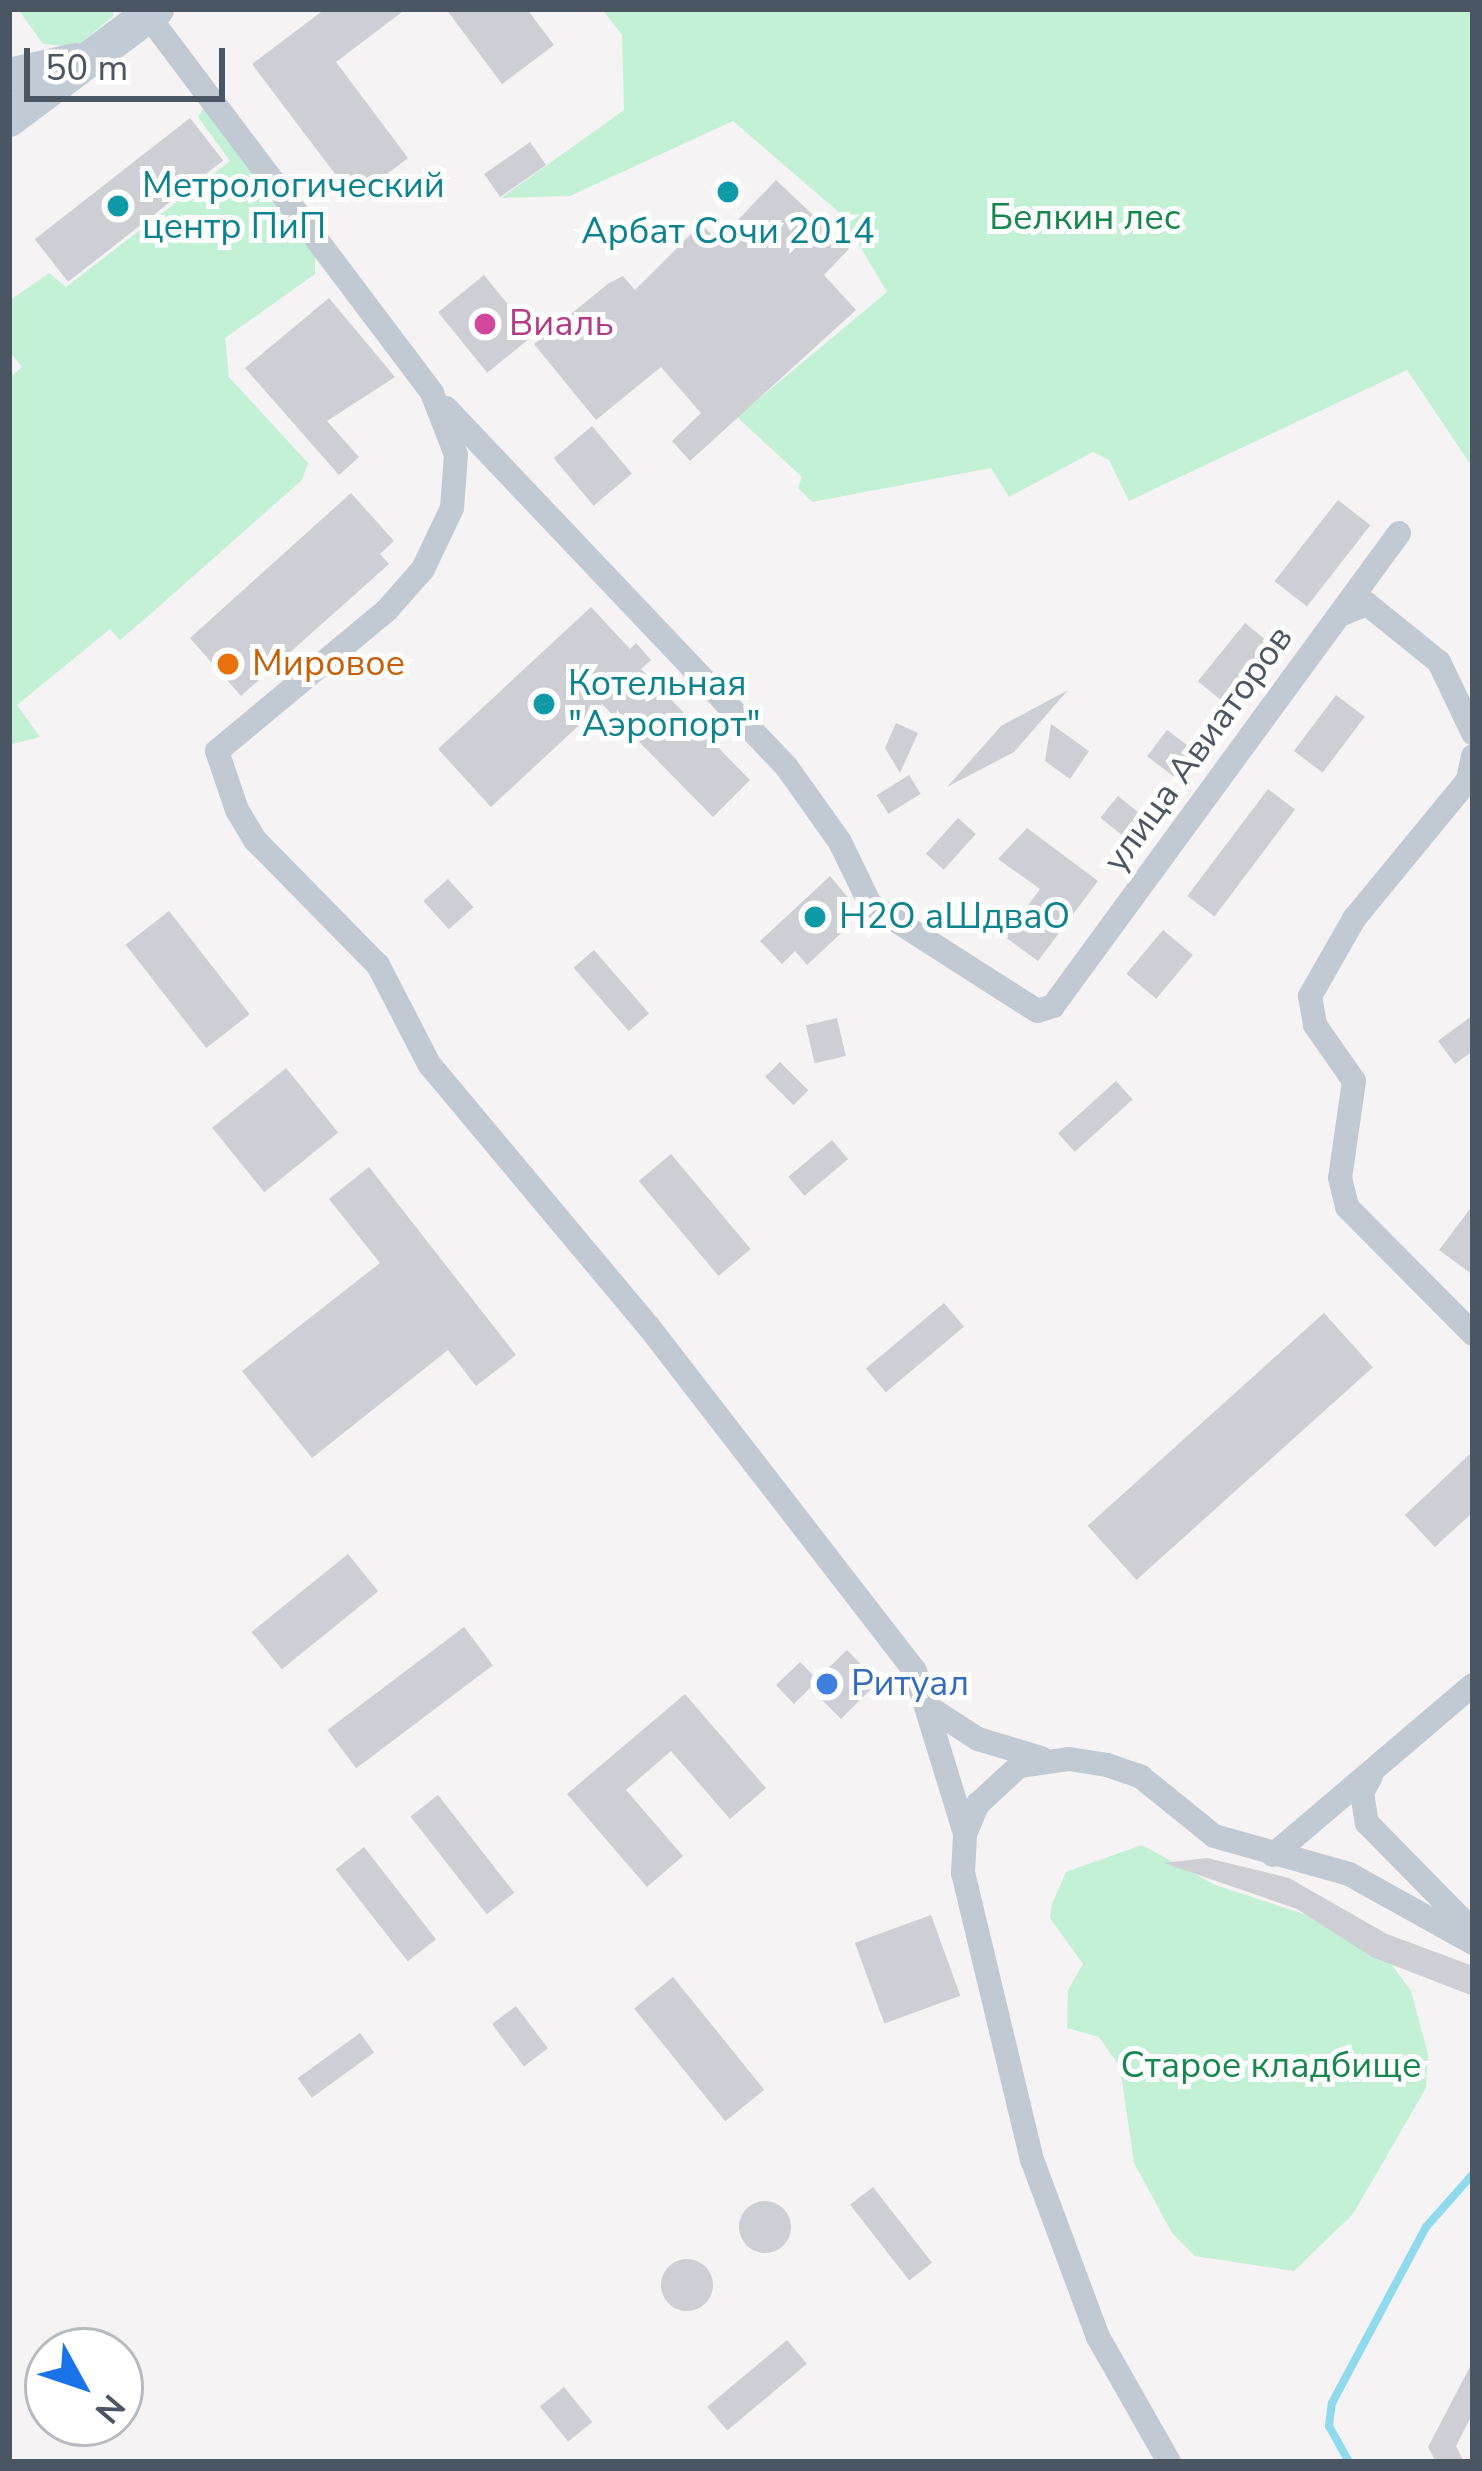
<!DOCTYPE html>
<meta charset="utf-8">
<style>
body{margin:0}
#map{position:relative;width:1482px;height:2471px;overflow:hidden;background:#f5f3f3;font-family:"Nunito Sans",sans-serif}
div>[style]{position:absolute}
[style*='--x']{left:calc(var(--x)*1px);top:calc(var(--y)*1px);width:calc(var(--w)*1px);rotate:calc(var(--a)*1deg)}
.green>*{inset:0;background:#c3f1d5}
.stream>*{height:8px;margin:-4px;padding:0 4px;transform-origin:4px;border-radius:4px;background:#90daee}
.building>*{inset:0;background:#cdcfd5;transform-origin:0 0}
.round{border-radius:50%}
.minor>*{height:24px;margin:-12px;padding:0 12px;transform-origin:12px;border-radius:12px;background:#c1cad2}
.secondary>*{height:36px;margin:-18px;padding:0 18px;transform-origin:18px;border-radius:18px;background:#c1cbd6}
.dots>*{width:33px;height:33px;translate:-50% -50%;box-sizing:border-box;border:6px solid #fff;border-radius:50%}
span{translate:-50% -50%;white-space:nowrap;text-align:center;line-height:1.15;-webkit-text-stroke:10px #fff;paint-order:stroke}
.culture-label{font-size:36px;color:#0d838f}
.left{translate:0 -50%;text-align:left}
.park-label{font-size:36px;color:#17864f}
.hotel-label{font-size:36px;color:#b23c85}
.food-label{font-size:36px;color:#c56008}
.street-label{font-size:36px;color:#4a5661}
.shop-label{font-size:36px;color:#366cbe}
.frame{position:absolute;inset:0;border:12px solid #4a5661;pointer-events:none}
.north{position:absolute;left:24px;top:2327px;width:120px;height:120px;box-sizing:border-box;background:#fff;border:3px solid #b7bbc0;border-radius:50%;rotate:130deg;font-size:33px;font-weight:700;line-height:48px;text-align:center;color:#4a5661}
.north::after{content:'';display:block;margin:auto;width:42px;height:54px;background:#1a73e8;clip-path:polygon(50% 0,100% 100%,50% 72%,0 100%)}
.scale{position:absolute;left:24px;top:48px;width:201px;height:54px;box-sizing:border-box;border:6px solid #4a5661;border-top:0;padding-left:15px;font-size:36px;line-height:42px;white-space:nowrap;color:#4a5661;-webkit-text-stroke:9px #fff;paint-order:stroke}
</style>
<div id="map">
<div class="green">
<i style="clip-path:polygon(18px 9px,113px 9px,113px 16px,76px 47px,43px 44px)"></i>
<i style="clip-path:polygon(602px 9px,1473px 9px,1473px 468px,1407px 370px,1129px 501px,1109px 460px,1093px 452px,1009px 497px,991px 468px,812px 502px,798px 488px,802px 477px,737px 417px,887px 292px,841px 214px,733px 121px,570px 196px,501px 198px,624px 110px,622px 35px)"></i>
<i style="clip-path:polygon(204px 107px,315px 250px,315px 274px,225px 338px,229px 377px,308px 463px,302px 480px,147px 617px,120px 640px,110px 629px,17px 705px,40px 737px,9px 745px,9px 378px,22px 367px,9px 351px,9px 301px,49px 273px,66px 287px,230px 161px,198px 117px)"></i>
<i style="clip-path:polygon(1142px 1845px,1215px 1885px,1313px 1917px,1392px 1965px,1411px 1991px,1428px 2054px,1426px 2088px,1353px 2214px,1294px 2271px,1195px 2256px,1172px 2233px,1134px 2163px,1120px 2067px,1099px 2037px,1067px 2028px,1068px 1990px,1083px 1964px,1050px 1918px,1052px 1904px,1066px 1872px)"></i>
</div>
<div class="stream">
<i style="--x:1349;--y:2462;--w:41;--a:-119.1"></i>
<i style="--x:1329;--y:2426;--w:23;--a:-83"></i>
<i style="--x:1332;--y:2403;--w:200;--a:-61.9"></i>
<i style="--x:1426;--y:2227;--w:71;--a:-48.4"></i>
</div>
<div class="building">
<i style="clip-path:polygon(325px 9px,406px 9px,336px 62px,408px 158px,354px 199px,252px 64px)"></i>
<i style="clip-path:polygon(446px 9px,527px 9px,554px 45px,502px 84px)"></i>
<i style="left:190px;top:118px;width:54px;height:197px;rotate:52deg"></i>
<i style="left:530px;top:142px;width:28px;height:56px;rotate:55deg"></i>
<i style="clip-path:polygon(776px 180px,849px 249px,824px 275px,856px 310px,690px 461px,672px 441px,701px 413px,661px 367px,596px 420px,534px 344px,609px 283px,623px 276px,635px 290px,701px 224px,718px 241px)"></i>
<i style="left:484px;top:275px;width:78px;height:59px;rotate:51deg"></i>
<i style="clip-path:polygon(329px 298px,395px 377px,327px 421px,359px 457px,339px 475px,245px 368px)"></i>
<i style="left:592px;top:426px;width:62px;height:50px;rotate:50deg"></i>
<i style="clip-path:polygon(351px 493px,394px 541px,380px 554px,389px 564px,241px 696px,190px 638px)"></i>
<i style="left:1338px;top:500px;width:41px;height:103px;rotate:38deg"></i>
<i style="clip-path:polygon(591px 607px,630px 649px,636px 643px,651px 660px,641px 669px,750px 780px,713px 817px,602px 704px,491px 807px,438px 749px)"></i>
<i style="left:1245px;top:623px;width:40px;height:75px;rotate:39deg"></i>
<i style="clip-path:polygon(1068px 690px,1014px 752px,947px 787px,1001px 726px)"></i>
<i style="left:1336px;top:695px;width:36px;height:70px;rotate:37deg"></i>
<i style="clip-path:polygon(896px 723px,918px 733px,900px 773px,885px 748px)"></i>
<i style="clip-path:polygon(1051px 724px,1089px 751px,1070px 779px,1045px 761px)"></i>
<i style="left:1167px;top:730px;width:35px;height:33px;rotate:37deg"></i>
<i style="left:909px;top:775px;width:22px;height:38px;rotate:58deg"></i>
<i style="left:1268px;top:789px;width:34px;height:134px;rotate:37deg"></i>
<i style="left:1118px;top:796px;width:33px;height:28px;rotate:39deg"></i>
<i style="left:958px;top:818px;width:24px;height:48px;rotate:42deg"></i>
<i style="clip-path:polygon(1027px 828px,1098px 881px,1038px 961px,1005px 937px,1040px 889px,998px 859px)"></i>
<i style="clip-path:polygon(830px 876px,850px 900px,838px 911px,851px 924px,807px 965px,795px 951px,782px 964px,760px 941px)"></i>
<i style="left:448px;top:879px;width:38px;height:33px;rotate:48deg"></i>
<i style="left:169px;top:911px;width:131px;height:55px;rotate:52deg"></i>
<i style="left:1163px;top:930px;width:39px;height:57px;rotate:40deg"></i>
<i style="left:594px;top:950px;width:84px;height:27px;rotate:49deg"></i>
<i style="clip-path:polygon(1473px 1015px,1473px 1051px,1455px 1064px,1438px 1041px)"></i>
<i style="left:837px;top:1018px;width:39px;height:32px;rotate:77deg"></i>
<i style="left:780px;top:1062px;width:40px;height:21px;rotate:45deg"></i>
<i style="left:286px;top:1068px;width:83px;height:95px;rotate:51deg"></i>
<i style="left:1116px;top:1081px;width:25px;height:78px;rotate:48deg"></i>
<i style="left:832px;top:1140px;width:25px;height:57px;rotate:50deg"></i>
<i style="left:671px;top:1154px;width:124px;height:42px;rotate:50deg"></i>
<i style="clip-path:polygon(369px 1167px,516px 1355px,476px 1386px,448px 1350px,312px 1458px,242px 1371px,380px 1263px,329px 1199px)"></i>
<i style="clip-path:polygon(1473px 1205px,1473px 1275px,1439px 1250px)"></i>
<i style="left:944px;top:1303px;width:31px;height:102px;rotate:50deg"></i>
<i style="left:1324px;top:1313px;width:73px;height:318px;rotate:48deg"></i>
<i style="clip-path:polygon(1473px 1451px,1473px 1512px,1435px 1547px,1405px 1515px)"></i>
<i style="left:348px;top:1554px;width:48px;height:124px;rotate:51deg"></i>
<i style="left:464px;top:1627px;width:48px;height:171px;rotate:53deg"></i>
<i style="clip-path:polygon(847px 1650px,878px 1682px,841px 1719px,810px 1688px,794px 1704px,776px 1685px,800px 1662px,817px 1679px)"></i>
<i style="clip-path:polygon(685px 1694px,766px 1788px,730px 1819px,671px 1751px,626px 1790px,683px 1856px,647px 1887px,567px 1794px)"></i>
<i style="left:438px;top:1795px;width:124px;height:35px;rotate:52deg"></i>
<i style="left:364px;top:1847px;width:117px;height:36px;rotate:52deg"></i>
<i style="clip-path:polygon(1207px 1858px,1289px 1878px,1387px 1934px,1473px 1966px,1473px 1996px,1372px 1957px,1297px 1909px,1164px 1863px)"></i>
<i style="left:931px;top:1915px;width:86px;height:81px;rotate:70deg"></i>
<i style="left:673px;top:1977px;width:145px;height:50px;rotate:51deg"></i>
<i style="left:516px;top:2006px;width:53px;height:30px;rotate:53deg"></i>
<i style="left:360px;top:2033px;width:24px;height:77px;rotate:54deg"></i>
<i style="left:873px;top:2187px;width:96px;height:29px;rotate:52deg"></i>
<i class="round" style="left:739px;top:2201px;width:52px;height:52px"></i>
<i class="round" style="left:661px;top:2259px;width:52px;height:52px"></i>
<i style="left:787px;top:2340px;width:31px;height:104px;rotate:50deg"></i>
<i style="clip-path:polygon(1473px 2361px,1473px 2413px,1456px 2446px,1464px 2462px,1436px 2462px,1428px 2447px)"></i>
<i style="left:564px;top:2387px;width:45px;height:31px;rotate:51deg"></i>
</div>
<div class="minor">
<i style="--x:143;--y:9;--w:481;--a:53"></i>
<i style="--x:432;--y:393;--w:66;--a:68.8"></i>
<i style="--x:456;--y:455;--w:53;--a:94.3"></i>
<i style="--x:452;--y:508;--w:68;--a:115.4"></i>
<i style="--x:423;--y:569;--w:55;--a:131.3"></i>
<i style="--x:387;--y:610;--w:221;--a:140.3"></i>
<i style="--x:217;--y:751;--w:62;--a:71.3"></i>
<i style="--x:237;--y:810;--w:35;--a:59"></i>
<i style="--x:255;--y:840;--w:175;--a:45.5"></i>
<i style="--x:378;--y:965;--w:111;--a:62.7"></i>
<i style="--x:429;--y:1064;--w:343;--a:50.1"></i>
<i style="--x:649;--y:1327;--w:435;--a:52.3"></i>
<i style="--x:915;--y:1671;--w:170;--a:72.9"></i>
<i style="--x:446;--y:408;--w:494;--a:46.5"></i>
<i style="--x:786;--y:766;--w:93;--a:54.6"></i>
<i style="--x:840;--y:842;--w:69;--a:64.2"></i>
<i style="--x:870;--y:904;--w:198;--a:32.6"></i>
<i style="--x:1037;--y:1011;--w:17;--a:-17"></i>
<i style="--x:1053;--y:1006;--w:586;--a:-53.81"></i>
<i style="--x:1342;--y:614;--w:27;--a:-22"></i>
<i style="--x:1367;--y:604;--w:92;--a:38.9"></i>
<i style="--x:1439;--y:662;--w:79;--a:64.4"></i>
<i style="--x:1473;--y:756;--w:25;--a:102"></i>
<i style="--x:1468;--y:780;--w:180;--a:129.4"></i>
<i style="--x:1354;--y:919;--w:89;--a:119.7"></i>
<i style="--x:1310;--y:996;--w:29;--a:80"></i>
<i style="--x:1315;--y:1025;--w:68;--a:55.1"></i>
<i style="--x:1354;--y:1081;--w:98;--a:98.2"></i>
<i style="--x:1340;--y:1178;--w:30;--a:76"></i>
<i style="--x:1347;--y:1207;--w:179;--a:45.2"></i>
<i style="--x:930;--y:1708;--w:57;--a:32.9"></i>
<i style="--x:978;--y:1739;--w:66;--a:16.8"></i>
<i style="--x:1371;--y:1776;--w:19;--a:118"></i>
<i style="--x:1362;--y:1793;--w:30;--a:81"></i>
<i style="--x:1367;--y:1823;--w:151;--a:45.5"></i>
<i style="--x:1273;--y:1855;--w:262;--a:-40.4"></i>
<i style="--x:1169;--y:2462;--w:144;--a:-119.6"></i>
<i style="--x:1098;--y:2337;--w:189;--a:-110.4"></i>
<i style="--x:1032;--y:2160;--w:295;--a:-103.5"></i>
<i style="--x:963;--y:1873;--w:39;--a:-87"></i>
<i style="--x:965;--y:1834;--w:33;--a:-67"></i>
<i style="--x:978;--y:1804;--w:56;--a:-42.8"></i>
<i style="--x:1019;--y:1766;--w:50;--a:-8"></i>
<i style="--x:1069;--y:1759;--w:38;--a:9"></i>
<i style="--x:1107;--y:1765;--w:36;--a:19"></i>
<i style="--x:1141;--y:1777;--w:94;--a:38.9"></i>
<i style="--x:1214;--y:1836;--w:140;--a:15.7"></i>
<i style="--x:1349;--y:1874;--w:142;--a:29.1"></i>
</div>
<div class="secondary">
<i style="--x:9;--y:76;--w:68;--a:-12.8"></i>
<i style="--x:9;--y:119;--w:184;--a:-36.8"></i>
</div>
<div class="dots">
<i style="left:728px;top:192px;background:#0f9aa8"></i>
<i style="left:118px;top:206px;background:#0f9aa8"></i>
<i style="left:485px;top:324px;background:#d1479c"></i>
<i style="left:228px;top:664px;background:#e8710a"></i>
<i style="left:544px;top:704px;background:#0f9aa8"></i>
<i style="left:815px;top:917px;background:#0f9aa8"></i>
<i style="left:827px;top:1684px;background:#3f7fe0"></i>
</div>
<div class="culture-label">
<span class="left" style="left:142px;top:206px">Метрологический<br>центр ПиП</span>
<span style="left:728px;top:232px">Арбат Сочи 2014</span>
<span class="left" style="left:568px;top:704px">Котельная<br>"Аэропорт"</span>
<span class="left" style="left:839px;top:917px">H2O аШдваО</span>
</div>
<div class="park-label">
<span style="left:1085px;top:218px">Белкин лес</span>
<span style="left:1271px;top:2066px">Старое кладбище</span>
</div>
<div class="hotel-label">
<span class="left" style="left:509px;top:324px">Виаль</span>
</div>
<div class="food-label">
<span class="left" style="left:252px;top:664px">Мировое</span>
</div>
<div class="street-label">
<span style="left:1198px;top:749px;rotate:-54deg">улица Авиаторов</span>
</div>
<div class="shop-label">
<span class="left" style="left:851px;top:1684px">Ритуал</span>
</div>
<div class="frame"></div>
<div class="north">N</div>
<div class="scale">50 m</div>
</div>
